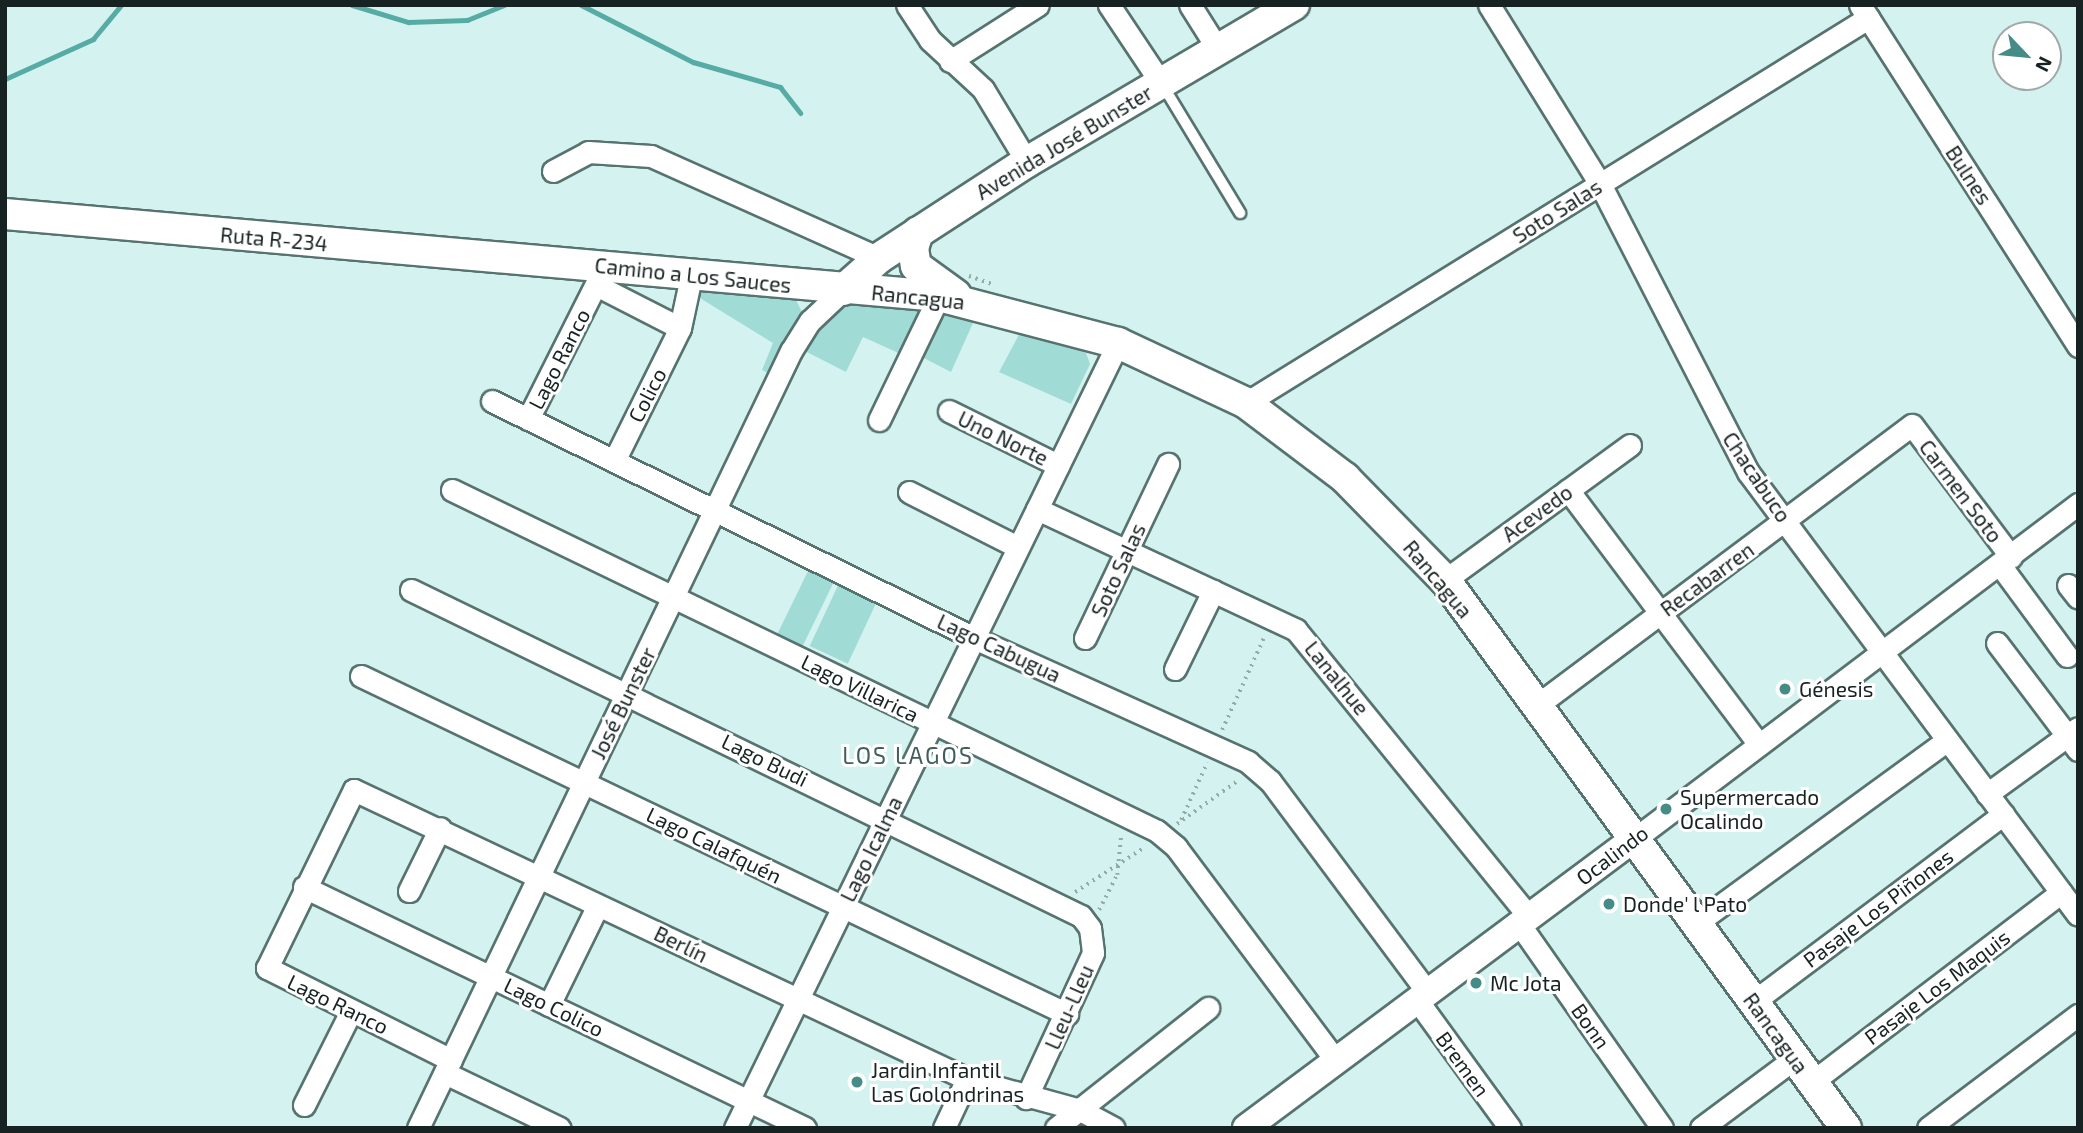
<!DOCTYPE html>
<meta charset="utf-8">
<style>
body{margin:0}
#map{position:relative;width:2083px;height:1133px;overflow:hidden;background:#d4f3f0;font-family:"Exo 2",sans-serif}
div>[style]{position:absolute}
[style*='--x']{left:calc(var(--x)*1px);top:calc(var(--y)*1px);width:calc(var(--w)*1px);rotate:calc(var(--a)*1deg)}
.green>*{inset:0;background:#a0dbd6;transform-origin:0 0}
.stream>*{height:5px;margin:-2.5px;padding:0 2.5px;transform-origin:2.5px;border-radius:2.5px;background:#56aba5}
.path>*{height:3.5px;margin-top:-1.75px;transform-origin:0;background:repeating-linear-gradient(90deg,#92aaa8 0 2px,transparent 0 7px)}
.roads{filter:drop-shadow(2px 0 #577370) drop-shadow(-2px 0 #577370) drop-shadow(0 2px #577370) drop-shadow(0 -2px #577370)}
.service>*{height:10px;margin:-5px;padding:0 5px;transform-origin:5px;border-radius:5px;background:#fff}
.minor>*{height:21px;margin:-10.5px;padding:0 10.5px;transform-origin:10.5px;border-radius:10.5px;background:#fff}
.tertiary>*{height:26px;margin:-13px;padding:0 13px;transform-origin:13px;border-radius:13px;background:#fff}
.secondary>*{height:30px;margin:-15px;padding:0 15px;transform-origin:15px;border-radius:15px;background:#fff}
.dots>*{width:19px;height:19px;translate:-50% -50%;box-sizing:border-box;border:4px solid #fff;border-radius:50%}
span{translate:-50% -50%;white-space:nowrap;text-align:center;line-height:1.15;-webkit-text-stroke:6px #fff;paint-order:stroke}
.street-label{font-size:21px;color:#172322}
.poi-label{font-size:21px;color:#172322}
.left{translate:0 -50%;text-align:left}
.neighbourhood-label{font-size:23px;color:#425e5b;letter-spacing:2px}
.frame{position:absolute;inset:0;border:7px solid #172322;pointer-events:none}
.north{position:absolute;left:1992px;top:21px;width:70px;height:70px;box-sizing:border-box;background:#fff;border:2px solid #a2a7a7;border-radius:50%;rotate:116deg;font-size:19px;font-weight:700;line-height:28px;text-align:center;color:#172322}
.north::after{content:'';display:block;margin:auto;width:24px;height:32px;background:#458c87;clip-path:polygon(50% 0,100% 100%,50% 72%,0 100%)}
</style>
<div id="map">
<div class="green">
<i style="clip-path:polygon(710px 283px,781px 289px,796px 300px,802px 312px,768px 373px,762px 370px,773px 343px,695px 295px)"></i>
<i style="clip-path:polygon(856px 297px,929px 302px,903px 355px,863px 337px,846px 372px,805px 351px,831px 312px)"></i>
<i style="clip-path:polygon(940px 308px,977px 314px,951px 372px,918px 355px)"></i>
<i style="clip-path:polygon(1022px 329px,1086px 353px,1090px 364px,1071px 404px,999px 372px)"></i>
<i style="left:810px;top:567px;width:28px;height:80px;rotate:26deg"></i>
<i style="left:841px;top:579px;width:42px;height:74px;rotate:25deg"></i>
</div>
<div class="stream">
<i style="--x:352;--y:5;--w:59;--a:16.9"></i>
<i style="--x:408;--y:22;--w:59;--a:-1.9"></i>
<i style="--x:467;--y:20;--w:40;--a:-22"></i>
<i style="--x:581;--y:5;--w:126;--a:27"></i>
<i style="--x:693;--y:62;--w:91;--a:16"></i>
<i style="--x:780;--y:87;--w:33;--a:52"></i>
<i style="--x:5;--y:79;--w:97;--a:-24.4"></i>
<i style="--x:93;--y:39;--w:44;--a:-50.5"></i>
</div>
<div class="path">
<i style="--x:969;--y:276;--w:24;--a:19"></i>
<i style="--x:1222;--y:730;--w:104;--a:-65.6"></i>
<i style="--x:1181;--y:820;--w:63;--a:-65.5"></i>
<i style="--x:1177;--y:824;--w:76;--a:-35.4"></i>
<i style="--x:1075;--y:892;--w:83;--a:-32.7"></i>
<i style="--x:1099;--y:910;--w:39;--a:-63"></i>
<i style="--x:1117;--y:875;--w:40;--a:-84.3"></i>
</div>
<div class="roads">
<div class="service">
<i style="--x:1162;--y:84;--w:151;--a:58.8"></i>
</div>
<div class="minor">
<i style="--x:907;--y:5;--w:42;--a:56.7"></i>
<i style="--x:930;--y:40;--w:72;--a:42.8"></i>
<i style="--x:983;--y:89;--w:85;--a:58.9"></i>
<i style="--x:1109;--y:5;--w:94;--a:56.3"></i>
<i style="--x:1190;--y:5;--w:54;--a:57.8"></i>
<i style="--x:1489;--y:5;--w:211;--a:58.2"></i>
<i style="--x:1600;--y:184;--w:324;--a:62.8"></i>
<i style="--x:1748;--y:472;--w:552;--a:53.32"></i>
<i style="--x:1860;--y:5;--w:405;--a:57.4"></i>
<i style="--x:950;--y:61;--w:104;--a:-32.5"></i>
<i style="--x:553;--y:171;--w:40;--a:-28"></i>
<i style="--x:588;--y:152;--w:63;--a:3.6"></i>
<i style="--x:651;--y:156;--w:250;--a:24.1"></i>
<i style="--x:598;--y:286;--w:92;--a:27.1"></i>
<i style="--x:680;--y:328;--w:57;--a:-77.9"></i>
<i style="--x:492;--y:401;--w:537;--a:26.18"></i>
<i style="--x:974;--y:638;--w:301;--a:24.3"></i>
<i style="--x:1248;--y:762;--w:29;--a:41"></i>
<i style="--x:1270;--y:781;--w:263;--a:53.3"></i>
<i style="--x:1246;--y:403;--w:732;--a:-31.76"></i>
<i style="--x:949;--y:411;--w:122;--a:26.4"></i>
<i style="--x:528;--y:419;--w:171;--a:-63.3"></i>
<i style="--x:879;--y:420;--w:138;--a:-64.2"></i>
<i style="--x:614;--y:461;--w:148;--a:-63.6"></i>
<i style="--x:452;--y:490;--w:783;--a:25.81"></i>
<i style="--x:1157;--y:831;--w:25;--a:40"></i>
<i style="--x:1176;--y:847;--w:267;--a:53.2"></i>
<i style="--x:1568;--y:490;--w:318;--a:53.1"></i>
<i style="--x:909;--y:492;--w:122;--a:26.8"></i>
<i style="--x:1037;--y:509;--w:286;--a:25"></i>
<i style="--x:1296;--y:630;--w:370;--a:50.9"></i>
<i style="--x:2000;--y:565;--w:113;--a:53.6"></i>
<i style="--x:1445;--y:580;--w:229;--a:-36.1"></i>
<i style="--x:2068;--y:585;--w:16;--a:52"></i>
<i style="--x:411;--y:590;--w:745;--a:25.95"></i>
<i style="--x:1081;--y:916;--w:15;--a:53"></i>
<i style="--x:1090;--y:928;--w:25;--a:83"></i>
<i style="--x:1093;--y:953;--w:160;--a:114.8"></i>
<i style="--x:1085;--y:638;--w:193;--a:-64.5"></i>
<i style="--x:1997;--y:643;--w:134;--a:52.9"></i>
<i style="--x:1175;--y:669;--w:87;--a:-64"></i>
<i style="--x:361;--y:676;--w:783;--a:25.58"></i>
<i style="--x:1536;--y:706;--w:469;--a:-36.8"></i>
<i style="--x:1912;--y:425;--w:165;--a:53.1"></i>
<i style="--x:1987;--y:794;--w:112;--a:-36"></i>
<i style="--x:1633;--y:840;--w:558;--a:-37.05"></i>
<i style="--x:304;--y:887;--w:556;--a:25.69"></i>
<i style="--x:409;--y:891;--w:70;--a:-63.8"></i>
<i style="--x:1695;--y:924;--w:312;--a:-36.1"></i>
<i style="--x:1520;--y:925;--w:248;--a:55"></i>
<i style="--x:1417;--y:1000;--w:158;--a:54"></i>
<i style="--x:1753;--y:1002;--w:313;--a:-36.9"></i>
<i style="--x:549;--y:1005;--w:111;--a:-63.9"></i>
<i style="--x:451;--y:1060;--w:206;--a:-153.4"></i>
<i style="--x:267;--y:968;--w:198;--a:-64"></i>
<i style="--x:354;--y:790;--w:678;--a:25.24"></i>
<i style="--x:967;--y:1079;--w:117;--a:15.3"></i>
<i style="--x:1080;--y:1110;--w:38;--a:28"></i>
<i style="--x:445;--y:1073;--w:127;--a:25.6"></i>
<i style="--x:1812;--y:1082;--w:313;--a:-37.3"></i>
<i style="--x:304;--y:1105;--w:105;--a:-63.4"></i>
<i style="--x:418;--y:1128;--w:862;--a:-64.36"></i>
<i style="--x:791;--y:351;--w:36;--a:-58"></i>
<i style="--x:810;--y:321;--w:45;--a:-43.2"></i>
<i style="--x:735;--y:1128;--w:873;--a:-63.99"></i>
<i style="--x:944;--y:1128;--w:54;--a:-64.9"></i>
<i style="--x:1056;--y:1128;--w:194;--a:-38.3"></i>
<i style="--x:1701;--y:1128;--w:117;--a:-36.7"></i>
<i style="--x:1928;--y:1128;--w:188;--a:-37"></i>
</div>
<div class="tertiary">
<i style="--x:1246;--y:1128;--w:482;--a:-36.7"></i>
</div>
<div class="secondary">
<i style="--x:5;--y:214;--w:938;--a:5.02"></i>
<i style="--x:939;--y:296;--w:185;--a:14.7"></i>
<i style="--x:1118;--y:343;--w:141;--a:25.1"></i>
<i style="--x:1246;--y:403;--w:124;--a:37.1"></i>
<i style="--x:1345;--y:478;--w:143;--a:45.6"></i>
<i style="--x:1445;--y:580;--w:679;--a:53.81"></i>
<i style="--x:918;--y:232;--w:17;--a:107"></i>
<i style="--x:913;--y:248;--w:18;--a:81"></i>
<i style="--x:916;--y:266;--w:49;--a:35.9"></i>
<i style="--x:843;--y:290;--w:48;--a:-41.6"></i>
<i style="--x:879;--y:258;--w:176;--a:-33"></i>
<i style="--x:1027;--y:162;--w:310;--a:-30.5"></i>
</div>
</div>
<div class="dots">
<i style="left:1785px;top:689px;background:#458c87"></i>
<i style="left:1666px;top:809px;background:#458c87"></i>
<i style="left:1609px;top:904px;background:#458c87"></i>
<i style="left:1476px;top:983px;background:#458c87"></i>
<i style="left:857px;top:1082px;background:#458c87"></i>
</div>
<div class="street-label">
<span style="left:1064px;top:142px;rotate:-31deg">Avenida José Bunster</span>
<span style="left:1969px;top:175px;rotate:57deg">Bulnes</span>
<span style="left:1557px;top:211px;rotate:-32deg">Soto Salas</span>
<span style="left:274px;top:239px;rotate:5deg">Ruta R-234</span>
<span style="left:693px;top:275px;rotate:6deg">Camino a Los Sauces</span>
<span style="left:918px;top:297px;rotate:6deg">Rancagua</span>
<span style="left:559px;top:359px;rotate:-63deg">Lago Ranco</span>
<span style="left:647px;top:395px;rotate:-63deg">Colico</span>
<span style="left:1003px;top:438px;rotate:26deg">Uno Norte</span>
<span style="left:1757px;top:477px;rotate:56deg">Chacabuco</span>
<span style="left:1961px;top:491px;rotate:53deg">Carmen Soto</span>
<span style="left:1537px;top:513px;rotate:-36deg">Acevedo</span>
<span style="left:1118px;top:570px;rotate:-65deg">Soto Salas</span>
<span style="left:1438px;top:579px;rotate:50deg">Rancagua</span>
<span style="left:1707px;top:579px;rotate:-36deg">Recabarren</span>
<span style="left:999px;top:648px;rotate:25deg">Lago Cabugua</span>
<span style="left:1337px;top:678px;rotate:51deg">Lanalhue</span>
<span style="left:860px;top:688px;rotate:26deg">Lago Villarica</span>
<span style="left:623px;top:703px;rotate:-64deg">José Bunster</span>
<span style="left:765px;top:760px;rotate:26deg">Lago Budi</span>
<span style="left:714px;top:845px;rotate:26deg">Lago Calafquén</span>
<span style="left:871px;top:849px;rotate:-64deg">Lago Icalma</span>
<span style="left:1612px;top:855px;rotate:-37deg">Ocalindo</span>
<span style="left:1878px;top:908px;rotate:-37deg">Pasaje Los Piñones</span>
<span style="left:681px;top:944px;rotate:26deg">Berlín</span>
<span style="left:1937px;top:987px;rotate:-37deg">Pasaje Los Maquis</span>
<span style="left:338px;top:1004px;rotate:26deg">Lago Ranco</span>
<span style="left:554px;top:1007px;rotate:26deg">Lago Colico</span>
<span style="left:1069px;top:1007px;rotate:-66deg">Lleu-Lleu</span>
<span style="left:1591px;top:1026px;rotate:55deg">Bonn</span>
<span style="left:1776px;top:1033px;rotate:54deg">Rancagua</span>
<span style="left:1463px;top:1064px;rotate:54deg">Bremen</span>
</div>
<div class="poi-label">
<span class="left" style="left:1799px;top:689px">Génesis</span>
<span class="left" style="left:1680px;top:809px">Supermercado<br>Ocalindo</span>
<span class="left" style="left:1623px;top:904px">Donde' l Pato</span>
<span class="left" style="left:1490px;top:983px">Mc Jota</span>
<span class="left" style="left:871px;top:1082px">Jardin Infantil<br>Las Golondrinas</span>
</div>
<div class="neighbourhood-label">
<span style="left:908px;top:755px">LOS LAGOS</span>
</div>
<div class="frame"></div>
<div class="north">N</div>
</div>
